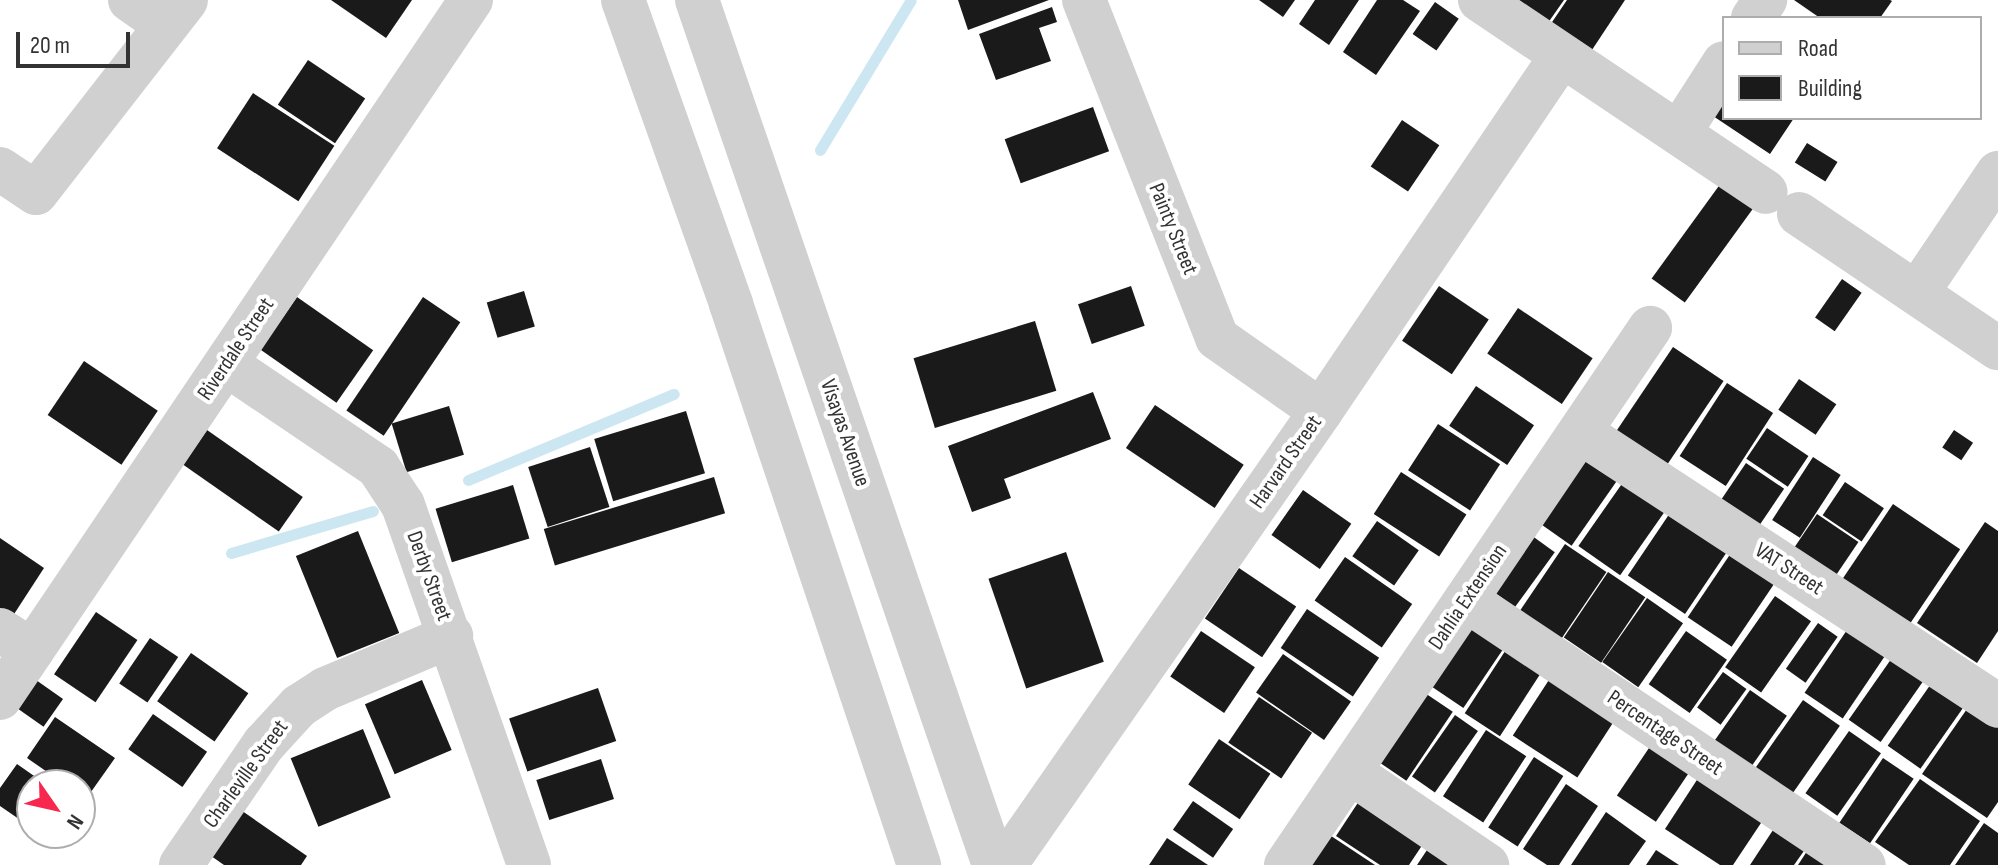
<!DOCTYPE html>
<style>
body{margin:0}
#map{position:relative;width:1998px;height:865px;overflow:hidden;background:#fff;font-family:"Sofia Sans Condensed",sans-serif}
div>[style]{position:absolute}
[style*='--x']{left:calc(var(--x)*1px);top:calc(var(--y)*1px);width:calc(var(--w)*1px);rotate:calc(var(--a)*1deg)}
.stream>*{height:11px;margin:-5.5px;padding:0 5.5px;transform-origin:5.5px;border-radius:5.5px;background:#cce7f1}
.building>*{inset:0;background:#1a1a1a;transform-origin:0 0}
.minor>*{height:44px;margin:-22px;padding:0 22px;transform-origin:22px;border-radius:22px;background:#d0d0d0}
span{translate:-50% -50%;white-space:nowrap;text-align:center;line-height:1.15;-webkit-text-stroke:8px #fff;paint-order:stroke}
.street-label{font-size:22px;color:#333}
.legend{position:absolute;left:1722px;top:16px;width:260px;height:104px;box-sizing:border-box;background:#fff;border:2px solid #adadad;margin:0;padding:10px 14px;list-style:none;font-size:24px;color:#333}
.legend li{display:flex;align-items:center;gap:16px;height:40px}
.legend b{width:40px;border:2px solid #adadad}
.north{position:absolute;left:16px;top:769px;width:80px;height:80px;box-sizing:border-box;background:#fff;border:2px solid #adadad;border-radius:50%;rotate:124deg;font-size:22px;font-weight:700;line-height:32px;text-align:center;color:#333}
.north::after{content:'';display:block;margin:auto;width:28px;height:36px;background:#f7274e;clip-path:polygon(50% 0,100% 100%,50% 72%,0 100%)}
.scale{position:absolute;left:16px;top:32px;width:114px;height:36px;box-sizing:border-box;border:4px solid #333;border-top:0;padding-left:10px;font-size:24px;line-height:28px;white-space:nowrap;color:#333;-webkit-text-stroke:6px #fff;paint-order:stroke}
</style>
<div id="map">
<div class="stream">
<i style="--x:820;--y:150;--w:175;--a:-58.8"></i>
<i style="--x:468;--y:480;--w:223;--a:-22.7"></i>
<i style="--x:231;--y:553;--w:148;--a:-16.5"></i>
</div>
<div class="building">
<i style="clip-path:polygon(331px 0,412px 0,386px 38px)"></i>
<i style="clip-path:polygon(958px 0,1049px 0,968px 30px)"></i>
<i style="clip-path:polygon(1259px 0,1295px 0,1283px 17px)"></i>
<i style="clip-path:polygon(1315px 0,1359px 0,1329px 45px,1299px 24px)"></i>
<i style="clip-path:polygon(1377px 0,1403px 0,1420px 11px,1376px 75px,1343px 52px)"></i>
<i style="clip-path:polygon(1499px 0,1564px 0,1543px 30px)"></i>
<i style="clip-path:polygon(1567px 0,1625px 0,1586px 59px,1546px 31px)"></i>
<i style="clip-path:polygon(1794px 0,1890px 0,1892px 1px,1880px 18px,1820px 18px)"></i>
<i style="left:1435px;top:2px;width:29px;height:39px;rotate:35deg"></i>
<i style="clip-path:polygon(1052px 7px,1057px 22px,1039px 28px,1051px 61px,996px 80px,979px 34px)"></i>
<i style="left:308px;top:60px;width:69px;height:54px;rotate:34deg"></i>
<i style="clip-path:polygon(1724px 87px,1724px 118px,1794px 118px,1770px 154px,1707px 112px)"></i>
<i style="left:253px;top:93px;width:97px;height:66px;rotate:33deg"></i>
<i style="left:1093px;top:107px;width:47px;height:94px;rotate:70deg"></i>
<i style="left:1402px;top:120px;width:45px;height:56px;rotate:34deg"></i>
<i style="left:1807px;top:143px;width:36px;height:23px;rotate:32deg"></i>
<i style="left:1721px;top:183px;width:41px;height:118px;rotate:36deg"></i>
<i style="left:1842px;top:279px;width:24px;height:47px;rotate:35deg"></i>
<i style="left:1131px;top:286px;width:42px;height:56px;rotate:71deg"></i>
<i style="left:1439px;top:286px;width:60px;height:66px;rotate:34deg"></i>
<i style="left:524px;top:291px;width:37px;height:39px;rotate:73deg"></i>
<i style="left:297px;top:297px;width:93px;height:64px;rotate:35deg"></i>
<i style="left:423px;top:297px;width:45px;height:137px;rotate:34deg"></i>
<i style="left:1518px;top:308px;width:90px;height:55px;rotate:34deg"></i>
<i style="left:1035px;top:321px;width:73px;height:127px;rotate:73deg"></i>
<i style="left:1673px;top:347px;width:61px;height:110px;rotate:34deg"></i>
<i style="left:84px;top:361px;width:89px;height:65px;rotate:34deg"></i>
<i style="left:1799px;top:379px;width:45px;height:37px;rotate:34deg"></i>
<i style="left:1727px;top:383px;width:55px;height:87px;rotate:33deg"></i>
<i style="left:1476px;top:386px;width:70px;height:48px;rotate:34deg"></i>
<i style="clip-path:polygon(1093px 392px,1111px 439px,1004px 479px,1011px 498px,972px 512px,948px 446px)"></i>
<i style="left:1155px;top:405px;width:107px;height:52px;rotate:34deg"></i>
<i style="left:449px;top:406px;width:51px;height:60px;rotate:73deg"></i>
<i style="left:686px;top:411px;width:65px;height:96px;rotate:73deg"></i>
<i style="left:1438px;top:424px;width:74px;height:55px;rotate:33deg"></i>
<i style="left:1767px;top:428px;width:50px;height:37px;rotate:34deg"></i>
<i style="left:207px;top:430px;width:117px;height:42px;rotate:35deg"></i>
<i style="left:1954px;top:430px;width:23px;height:21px;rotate:34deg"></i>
<i style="left:1577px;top:442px;width:55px;height:88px;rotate:35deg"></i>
<i style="left:590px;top:447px;width:63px;height:65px;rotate:72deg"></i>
<i style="left:1813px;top:457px;width:33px;height:75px;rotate:33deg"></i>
<i style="left:1746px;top:463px;width:46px;height:49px;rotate:34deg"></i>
<i style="left:1401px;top:472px;width:78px;height:50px;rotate:33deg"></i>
<i style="left:714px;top:477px;width:38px;height:178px;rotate:73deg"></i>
<i style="left:1626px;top:478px;width:51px;height:83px;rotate:35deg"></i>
<i style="left:1845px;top:482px;width:47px;height:40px;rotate:34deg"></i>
<i style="left:513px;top:485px;width:56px;height:81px;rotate:73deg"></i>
<i style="left:1303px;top:490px;width:59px;height:55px;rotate:35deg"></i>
<i style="left:1893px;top:504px;width:81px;height:91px;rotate:34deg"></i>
<i style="left:1672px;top:510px;width:69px;height:79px;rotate:34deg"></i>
<i style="left:1817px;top:514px;width:50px;height:42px;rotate:34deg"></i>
<i style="left:1377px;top:521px;width:51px;height:43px;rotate:35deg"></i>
<i style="clip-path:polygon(1985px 522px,1998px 531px,1998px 631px,1977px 663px,1917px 623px)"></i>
<i style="left:1520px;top:527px;width:43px;height:68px;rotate:36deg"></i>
<i style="left:358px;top:531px;width:110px;height:67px;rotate:68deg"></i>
<i style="clip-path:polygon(0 538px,44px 568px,5px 628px,0 625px)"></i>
<i style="left:1565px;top:544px;width:50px;height:83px;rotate:34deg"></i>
<i style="left:1733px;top:550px;width:53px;height:81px;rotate:34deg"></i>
<i style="left:1066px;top:552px;width:116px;height:82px;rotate:71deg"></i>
<i style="left:1345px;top:557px;width:82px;height:53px;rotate:35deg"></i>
<i style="left:1239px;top:568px;width:69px;height:61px;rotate:34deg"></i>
<i style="left:1608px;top:572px;width:45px;height:79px;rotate:34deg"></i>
<i style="left:1775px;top:596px;width:44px;height:87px;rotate:35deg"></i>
<i style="left:1647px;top:598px;width:44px;height:78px;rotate:35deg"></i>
<i style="left:1307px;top:609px;width:87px;height:47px;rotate:34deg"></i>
<i style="left:1465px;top:609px;width:54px;height:83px;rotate:34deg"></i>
<i style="left:96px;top:612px;width:50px;height:75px;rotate:34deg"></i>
<i style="left:1818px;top:623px;width:24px;height:56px;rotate:35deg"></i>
<i style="left:1851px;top:624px;width:46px;height:83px;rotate:34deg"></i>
<i style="left:1201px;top:631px;width:65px;height:55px;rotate:34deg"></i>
<i style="left:1686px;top:631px;width:50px;height:65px;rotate:35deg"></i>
<i style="left:150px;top:638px;width:34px;height:55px;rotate:34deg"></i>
<i style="left:1511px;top:642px;width:42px;height:85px;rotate:33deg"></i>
<i style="left:191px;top:653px;width:70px;height:59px;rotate:35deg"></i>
<i style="left:1283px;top:654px;width:83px;height:47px;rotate:35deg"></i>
<i style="left:1894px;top:655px;width:39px;height:79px;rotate:35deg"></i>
<i style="left:1558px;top:666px;width:77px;height:83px;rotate:33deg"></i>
<i style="left:1723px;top:672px;width:29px;height:44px;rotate:36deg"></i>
<i style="left:36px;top:680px;width:33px;height:34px;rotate:35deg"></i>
<i style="left:422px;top:680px;width:76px;height:62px;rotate:67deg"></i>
<i style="left:1933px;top:681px;width:40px;height:79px;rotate:35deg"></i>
<i style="left:1413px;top:685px;width:48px;height:83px;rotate:34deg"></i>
<i style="left:598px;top:688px;width:56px;height:94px;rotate:71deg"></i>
<i style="left:1750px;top:690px;width:45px;height:68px;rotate:35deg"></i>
<i style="left:1259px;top:697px;width:64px;height:55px;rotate:34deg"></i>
<i style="left:1803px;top:700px;width:45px;height:92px;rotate:35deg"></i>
<i style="clip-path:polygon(1969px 706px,1998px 725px,1998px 802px,1987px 818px,1922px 774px)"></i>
<i style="left:153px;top:714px;width:66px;height:43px;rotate:35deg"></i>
<i style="left:1455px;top:715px;width:28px;height:75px;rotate:35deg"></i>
<i style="clip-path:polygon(55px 717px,115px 758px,86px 799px,80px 795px,80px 785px,66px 785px,27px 758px)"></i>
<i style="left:363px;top:729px;width:74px;height:78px;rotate:68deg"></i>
<i style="left:1486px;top:730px;width:48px;height:79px;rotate:33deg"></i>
<i style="left:1849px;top:731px;width:39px;height:76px;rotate:35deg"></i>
<i style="left:1219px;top:739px;width:62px;height:55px;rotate:34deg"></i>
<i style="left:1651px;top:745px;width:47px;height:61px;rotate:34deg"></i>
<i style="left:1534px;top:757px;width:35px;height:84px;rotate:33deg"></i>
<i style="left:1883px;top:758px;width:37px;height:78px;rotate:34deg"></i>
<i style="left:601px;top:759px;width:42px;height:68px;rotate:72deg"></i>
<i style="clip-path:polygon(17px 764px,47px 785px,32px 785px,32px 828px,0 806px,0 788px)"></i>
<i style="clip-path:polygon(1706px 766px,1771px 808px,1733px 865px,1720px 865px,1665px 829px)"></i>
<i style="clip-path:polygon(1920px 779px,1980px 821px,1950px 865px,1909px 865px,1875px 842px)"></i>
<i style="clip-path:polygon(1566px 784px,1598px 806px,1559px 865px,1547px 865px,1523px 849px)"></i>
<i style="clip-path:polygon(1367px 789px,1431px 832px,1409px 865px,1380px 865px,1336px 836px)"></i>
<i style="left:1193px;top:801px;width:49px;height:35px;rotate:35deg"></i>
<i style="clip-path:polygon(235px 806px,307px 856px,301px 865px,224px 865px,204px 851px)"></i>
<i style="clip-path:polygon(1606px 812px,1646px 841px,1629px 865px,1571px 865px)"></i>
<i style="clip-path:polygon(1984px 823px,1998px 833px,1998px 865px,1955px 865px)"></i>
<i style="clip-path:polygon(1775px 827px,1806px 848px,1794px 865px,1750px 865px)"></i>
<i style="clip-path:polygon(1322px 830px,1375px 865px,1299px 865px)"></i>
<i style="clip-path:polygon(1437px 835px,1483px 865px,1417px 865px)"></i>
<i style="clip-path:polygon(1167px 838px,1208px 865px,1149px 865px)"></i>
<i style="clip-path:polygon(1811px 845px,1841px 865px,1798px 865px)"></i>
<i style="clip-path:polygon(1656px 850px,1679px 865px,1646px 865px)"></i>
</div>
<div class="minor">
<i style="--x:130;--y:0;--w:44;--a:34.8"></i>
<i style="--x:623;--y:0;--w:323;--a:70.4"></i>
<i style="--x:731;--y:304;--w:592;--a:71.47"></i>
<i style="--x:697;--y:0;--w:915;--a:71.05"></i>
<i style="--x:1084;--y:0;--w:363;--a:68.5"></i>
<i style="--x:1217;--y:338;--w:127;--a:35.1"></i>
<i style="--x:1480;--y:0;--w:344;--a:33.9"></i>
<i style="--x:1753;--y:18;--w:22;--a:-56"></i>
<i style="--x:1679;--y:133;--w:83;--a:-57.3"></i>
<i style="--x:0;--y:169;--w:43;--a:33.7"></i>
<i style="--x:36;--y:193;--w:244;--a:-52.1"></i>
<i style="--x:1799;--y:214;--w:240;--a:34"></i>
<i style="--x:1917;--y:293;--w:145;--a:-56"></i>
<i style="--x:226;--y:364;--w:184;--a:34.1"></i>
<i style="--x:378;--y:467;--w:45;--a:56.7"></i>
<i style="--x:403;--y:505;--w:381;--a:70.7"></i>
<i style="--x:1580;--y:432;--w:500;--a:33.2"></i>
<i style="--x:1466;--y:600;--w:478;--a:33.7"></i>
<i style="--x:0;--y:630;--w:38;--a:33"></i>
<i style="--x:0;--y:698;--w:842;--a:-55.99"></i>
<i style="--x:1350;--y:772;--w:166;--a:34.2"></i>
<i style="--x:181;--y:865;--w:147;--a:-55.6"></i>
<i style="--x:264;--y:744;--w:52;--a:-47.4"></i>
<i style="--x:299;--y:706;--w:31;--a:-33"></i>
<i style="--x:325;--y:689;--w:137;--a:-22.8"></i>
<i style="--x:1005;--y:865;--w:553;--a:-55.16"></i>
<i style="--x:1321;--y:411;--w:429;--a:-55.9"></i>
<i style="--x:1286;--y:865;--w:649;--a:-55.87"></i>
</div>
<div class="street-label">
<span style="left:1173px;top:229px;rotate:68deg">Painty Street</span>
<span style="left:236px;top:349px;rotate:-56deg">Riverdale Street</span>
<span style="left:845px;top:433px;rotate:71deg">Visayas Avenue</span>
<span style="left:1286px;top:462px;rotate:-55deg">Harvard Street</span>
<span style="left:1789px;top:569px;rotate:33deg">VAT Street</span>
<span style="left:429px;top:576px;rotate:70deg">Derby Street</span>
<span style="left:1468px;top:597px;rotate:-56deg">Dahlia Extension</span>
<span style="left:1665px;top:733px;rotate:34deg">Percentage Street</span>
<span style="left:246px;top:774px;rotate:-54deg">Charleville Street</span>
</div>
<ul class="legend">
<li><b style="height:10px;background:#d0d0d0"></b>Road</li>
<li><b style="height:22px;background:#1a1a1a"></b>Building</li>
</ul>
<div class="north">N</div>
<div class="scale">20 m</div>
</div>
